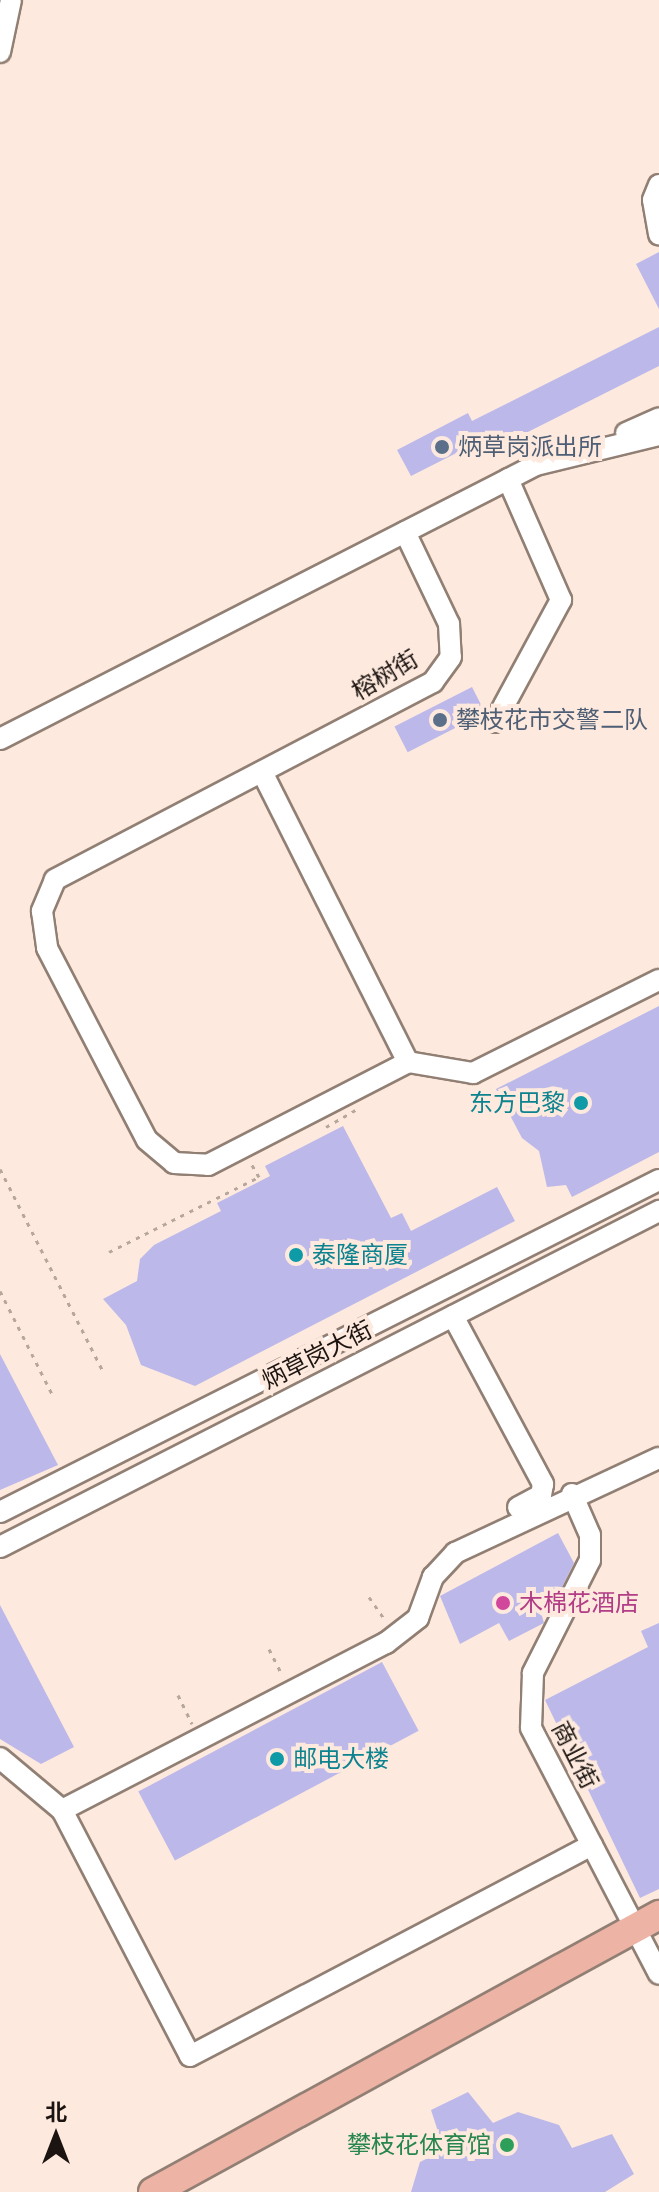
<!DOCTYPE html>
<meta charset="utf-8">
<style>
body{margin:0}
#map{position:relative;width:659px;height:2192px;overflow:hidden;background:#fde9dd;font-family:Raleway,"Noto Sans SC",sans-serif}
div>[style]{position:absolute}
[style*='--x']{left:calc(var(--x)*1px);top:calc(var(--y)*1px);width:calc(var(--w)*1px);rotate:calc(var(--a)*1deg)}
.building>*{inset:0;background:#bcb9ea;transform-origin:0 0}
.path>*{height:3px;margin-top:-1.5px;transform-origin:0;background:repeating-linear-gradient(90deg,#b6a69c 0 4px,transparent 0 10px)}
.roads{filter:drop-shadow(2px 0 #917f74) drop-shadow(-2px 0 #917f74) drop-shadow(0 2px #917f74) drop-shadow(0 -2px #917f74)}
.minor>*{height:20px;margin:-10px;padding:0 10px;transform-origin:10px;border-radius:10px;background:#fff}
.highway>*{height:28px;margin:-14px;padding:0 14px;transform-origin:14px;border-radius:14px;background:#edb3a5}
.dots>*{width:22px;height:22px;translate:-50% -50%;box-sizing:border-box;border:4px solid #fde9dd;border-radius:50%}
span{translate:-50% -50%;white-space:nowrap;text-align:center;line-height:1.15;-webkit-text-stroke:8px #fde9dd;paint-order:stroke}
.service-label{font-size:24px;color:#4e5e75}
.left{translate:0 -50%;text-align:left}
.street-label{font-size:24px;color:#1b1410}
.culture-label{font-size:24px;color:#0d838f}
.right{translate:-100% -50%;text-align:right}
.hotel-label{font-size:24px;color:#b23c85}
.leisure-label{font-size:24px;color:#27864d}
.north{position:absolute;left:16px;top:2096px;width:80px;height:80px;-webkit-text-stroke:6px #fde9dd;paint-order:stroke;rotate:0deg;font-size:22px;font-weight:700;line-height:32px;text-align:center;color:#1b1410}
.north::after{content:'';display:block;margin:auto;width:28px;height:36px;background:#1b1410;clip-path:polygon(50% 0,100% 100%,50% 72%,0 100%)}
</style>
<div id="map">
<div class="building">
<i style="clip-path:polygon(659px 252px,659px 309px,636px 264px)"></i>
<i style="clip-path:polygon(659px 327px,659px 366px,494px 449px,488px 437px,411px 476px,397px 450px,468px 413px,472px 421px)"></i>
<i style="left:472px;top:687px;width:29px;height:87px;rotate:63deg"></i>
<i style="clip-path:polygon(659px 1006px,659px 1152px,572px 1197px,566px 1185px,547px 1187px,539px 1151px,522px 1138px,496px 1089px)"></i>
<i style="clip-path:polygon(343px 1126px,391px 1218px,402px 1213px,411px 1231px,497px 1187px,515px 1221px,195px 1386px,141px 1365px,126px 1325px,103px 1299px,137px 1281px,140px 1259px,154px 1245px,221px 1211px,217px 1203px,270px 1176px,265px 1166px)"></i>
<i style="clip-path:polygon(0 1354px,58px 1465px,0 1490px)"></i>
<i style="clip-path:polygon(558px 1533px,574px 1563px,560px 1591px,538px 1602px,544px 1623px,509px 1641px,499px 1623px,460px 1644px,440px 1596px)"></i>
<i style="clip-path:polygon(0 1605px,74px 1747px,41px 1764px,0 1739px)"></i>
<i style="clip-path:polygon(659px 1623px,659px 1889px,640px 1898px,545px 1700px,648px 1647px,641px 1631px)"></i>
<i style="left:382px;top:1662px;width:78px;height:276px;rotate:62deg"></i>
<i style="clip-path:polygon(468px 2092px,493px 2123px,518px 2112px,559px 2125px,572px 2148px,612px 2134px,634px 2174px,605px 2192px,411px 2192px,420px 2162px,444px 2150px,431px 2110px)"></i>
</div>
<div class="path">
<i style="--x:326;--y:1127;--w:34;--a:-30"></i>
<i style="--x:0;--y:1169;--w:225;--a:63"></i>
<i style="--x:109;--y:1252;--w:168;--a:-26.6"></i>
<i style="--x:259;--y:1177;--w:16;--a:-120"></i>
<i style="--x:0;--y:1291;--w:115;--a:63.2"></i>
<i style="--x:369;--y:1597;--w:29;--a:55"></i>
<i style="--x:269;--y:1649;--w:28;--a:63"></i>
<i style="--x:178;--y:1695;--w:32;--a:64"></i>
</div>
<div class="roads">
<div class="minor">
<i style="--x:0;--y:52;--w:53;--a:-78.1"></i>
<i style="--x:659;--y:185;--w:16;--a:112"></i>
<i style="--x:653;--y:200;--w:35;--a:80"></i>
<i style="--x:626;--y:433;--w:36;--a:-24"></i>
<i style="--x:405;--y:532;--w:102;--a:64.4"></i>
<i style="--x:449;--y:624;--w:33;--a:87"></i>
<i style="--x:451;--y:657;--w:31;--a:126"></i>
<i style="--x:433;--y:682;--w:427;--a:152.4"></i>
<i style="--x:55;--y:880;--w:34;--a:113"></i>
<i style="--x:42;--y:911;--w:37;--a:82"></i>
<i style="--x:47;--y:948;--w:216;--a:62.5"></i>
<i style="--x:147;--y:1140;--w:35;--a:40"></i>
<i style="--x:174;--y:1163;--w:34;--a:3"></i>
<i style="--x:208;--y:1165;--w:225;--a:-27.2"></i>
<i style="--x:408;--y:1062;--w:66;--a:9.6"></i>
<i style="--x:473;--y:1073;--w:208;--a:-26.6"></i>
<i style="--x:495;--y:722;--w:139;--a:-61.6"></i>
<i style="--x:561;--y:600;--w:132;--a:-113.7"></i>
<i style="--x:0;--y:739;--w:602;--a:-27.08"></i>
<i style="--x:536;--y:465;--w:127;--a:-13.7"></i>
<i style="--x:262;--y:772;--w:325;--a:63.3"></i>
<i style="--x:453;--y:1316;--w:191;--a:61.8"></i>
<i style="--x:543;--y:1484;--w:11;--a:100"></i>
<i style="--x:541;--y:1495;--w:26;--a:152"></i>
<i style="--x:572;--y:1494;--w:45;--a:66.3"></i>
<i style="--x:590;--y:1535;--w:25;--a:90"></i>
<i style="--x:590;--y:1560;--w:127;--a:116.8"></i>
<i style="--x:533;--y:1673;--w:55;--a:92.1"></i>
<i style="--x:531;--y:1728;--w:277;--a:62.5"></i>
<i style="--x:0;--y:1512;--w:738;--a:-26.74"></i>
<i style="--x:0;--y:1547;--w:740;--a:-27.02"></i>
<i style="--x:0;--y:1758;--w:81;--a:40"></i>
<i style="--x:62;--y:1810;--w:277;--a:62.5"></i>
<i style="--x:190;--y:2056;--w:454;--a:-27.7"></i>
<i style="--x:62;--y:1810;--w:365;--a:-27.3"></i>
<i style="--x:386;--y:1643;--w:41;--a:-38"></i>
<i style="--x:418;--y:1618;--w:44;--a:-69.9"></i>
<i style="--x:433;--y:1577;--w:33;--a:-47"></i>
<i style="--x:455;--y:1553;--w:225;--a:-25"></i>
</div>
<div class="highway">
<i style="--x:153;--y:2192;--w:577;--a:-28.7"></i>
</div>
</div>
<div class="dots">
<i style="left:442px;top:447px;background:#5c6f8a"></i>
<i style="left:440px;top:720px;background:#5c6f8a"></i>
<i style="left:581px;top:1103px;background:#0f9aa8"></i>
<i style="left:296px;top:1255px;background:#0f9aa8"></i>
<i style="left:503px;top:1603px;background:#d1479c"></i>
<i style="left:277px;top:1759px;background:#0f9aa8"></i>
<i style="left:507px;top:2145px;background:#2e9e5b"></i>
</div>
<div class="service-label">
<span class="left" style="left:458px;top:447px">炳草岗派出所</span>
<span class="left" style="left:456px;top:720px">攀枝花市交警二队</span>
</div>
<div class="street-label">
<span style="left:385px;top:675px;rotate:-31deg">榕树街</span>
<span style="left:317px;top:1355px;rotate:-27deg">炳草岗大街</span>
<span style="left:575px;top:1755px;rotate:63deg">商业街</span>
</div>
<div class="culture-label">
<span class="right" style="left:565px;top:1103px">东方巴黎</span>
<span class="left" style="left:312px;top:1255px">泰隆商厦</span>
<span class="left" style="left:293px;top:1759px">邮电大楼</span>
</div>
<div class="hotel-label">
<span class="left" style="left:519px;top:1603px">木棉花酒店</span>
</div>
<div class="leisure-label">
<span class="right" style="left:491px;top:2145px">攀枝花体育馆</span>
</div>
<div class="north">北</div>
</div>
